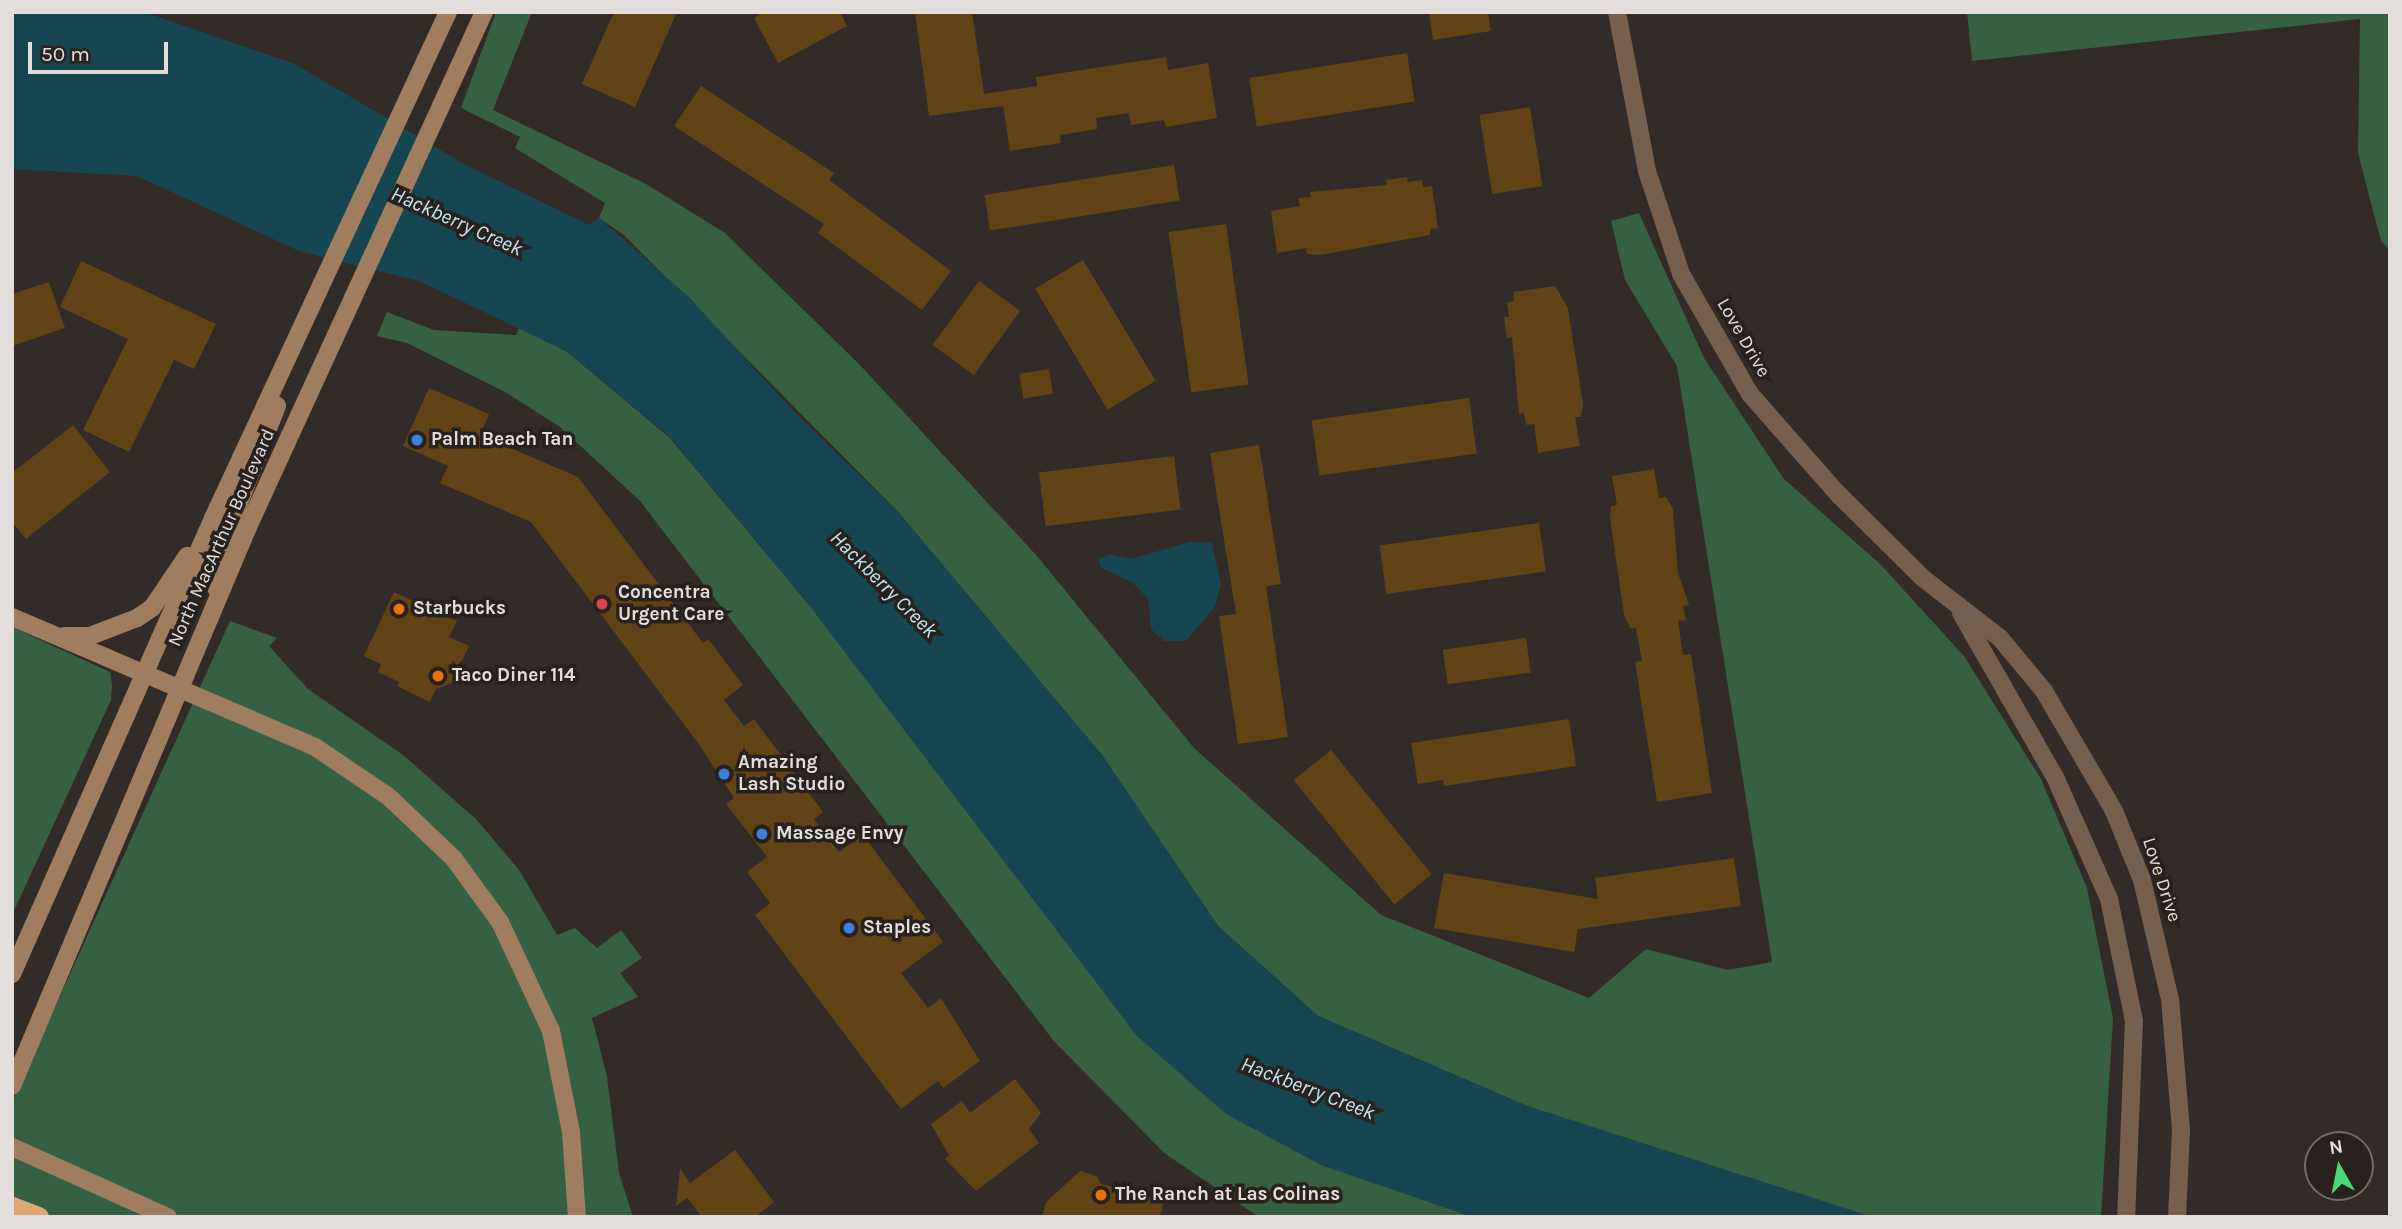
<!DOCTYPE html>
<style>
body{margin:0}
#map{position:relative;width:2402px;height:1229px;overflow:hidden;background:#332b27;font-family:Karla,sans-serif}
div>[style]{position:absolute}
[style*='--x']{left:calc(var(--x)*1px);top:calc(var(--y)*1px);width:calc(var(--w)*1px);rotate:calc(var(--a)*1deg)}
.green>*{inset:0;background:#356041}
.water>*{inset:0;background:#164652}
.building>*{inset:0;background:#614316;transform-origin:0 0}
.tertiary>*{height:18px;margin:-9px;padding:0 9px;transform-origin:9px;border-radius:9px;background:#76604d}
.secondary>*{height:18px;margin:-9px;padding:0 9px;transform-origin:9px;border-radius:9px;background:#9f7d5e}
.motorway>*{height:21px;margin:-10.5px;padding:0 10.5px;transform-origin:10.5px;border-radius:10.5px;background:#dca675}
.dots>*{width:19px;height:19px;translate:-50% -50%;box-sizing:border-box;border:4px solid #29211d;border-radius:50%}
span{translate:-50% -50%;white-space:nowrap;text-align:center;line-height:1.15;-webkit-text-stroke:7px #29211d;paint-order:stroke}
.street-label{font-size:19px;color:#e3dddb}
.poi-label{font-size:19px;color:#e3dddb;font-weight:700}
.left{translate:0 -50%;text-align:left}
.water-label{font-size:21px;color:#bde8f6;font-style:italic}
.frame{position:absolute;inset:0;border:14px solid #e3dddb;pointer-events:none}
.north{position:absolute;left:2304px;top:1131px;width:70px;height:70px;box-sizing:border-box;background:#29211d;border:2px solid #736c69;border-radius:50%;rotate:351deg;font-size:19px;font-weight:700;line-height:28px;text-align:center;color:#e3dddb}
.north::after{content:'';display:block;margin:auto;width:24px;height:32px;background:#4bd677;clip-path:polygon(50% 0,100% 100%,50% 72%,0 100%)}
.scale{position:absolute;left:28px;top:42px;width:140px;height:32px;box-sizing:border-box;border:4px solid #e3dddb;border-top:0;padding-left:9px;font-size:21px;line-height:24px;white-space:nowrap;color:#e3dddb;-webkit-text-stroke:5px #29211d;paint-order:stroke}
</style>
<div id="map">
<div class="green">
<i style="clip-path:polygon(496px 12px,532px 12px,493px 110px,646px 184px,725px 233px,859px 364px,1037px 556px,1194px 748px,1381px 915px,1589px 998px,1646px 949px,1728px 970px,1772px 962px,1677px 366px,1625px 280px,1611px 221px,1639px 213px,1704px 358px,1784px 479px,1881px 565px,1964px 656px,2041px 779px,2087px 888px,2113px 1018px,2101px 1217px,1872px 1217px,1527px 1106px,1318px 1016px,1218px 926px,1102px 755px,899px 513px,624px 235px,599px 218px,605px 203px,515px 148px,520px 137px,461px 108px)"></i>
<i style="clip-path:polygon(1967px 12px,2390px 12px,2390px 251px,2381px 241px,2358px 153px,2360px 19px,1972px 61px)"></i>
<i style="clip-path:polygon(387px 312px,434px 330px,516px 335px,519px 328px,566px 351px,670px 438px,809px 605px,1424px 1199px,1472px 1217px,1259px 1217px,1164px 1153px,1053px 1040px,640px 501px,560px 427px,507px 393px,407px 343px,377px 336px)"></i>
<i style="clip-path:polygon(230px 621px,277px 638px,269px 646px,308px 689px,403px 755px,476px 819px,519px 870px,557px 935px,575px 928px,597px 948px,621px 930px,642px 958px,620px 973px,638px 997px,592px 1018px,607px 1077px,619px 1173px,633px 1217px,12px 1217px,12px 1102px)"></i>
<i style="clip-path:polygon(12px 627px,110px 672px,112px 685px,111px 700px,12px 915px)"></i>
</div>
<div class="water">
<i style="clip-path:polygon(12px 12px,144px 12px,295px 64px,464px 164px,589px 225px,599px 218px,689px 297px,798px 416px,899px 513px,1102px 755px,1218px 926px,1318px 1016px,1527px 1106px,1872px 1217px,1472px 1217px,1321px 1165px,1226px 1114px,1137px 1036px,809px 605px,670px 437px,566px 351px,419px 281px,299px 251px,137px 176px,12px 169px)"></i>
<i style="clip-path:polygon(1190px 542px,1212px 543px,1221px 585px,1214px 608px,1186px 641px,1164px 641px,1151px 629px,1148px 599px,1132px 582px,1101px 568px,1099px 559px,1109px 554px,1131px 559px)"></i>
</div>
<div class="building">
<i style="clip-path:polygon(614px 12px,677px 12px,635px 107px,582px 84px)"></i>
<i style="clip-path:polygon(764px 12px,840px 12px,847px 26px,778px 63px,754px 18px)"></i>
<i style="clip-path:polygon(915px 12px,972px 12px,984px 94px,1037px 86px,1036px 77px,1166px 57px,1168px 70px,1208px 63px,1217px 118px,1166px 127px,1164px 120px,1131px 125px,1129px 113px,1096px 118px,1097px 129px,1060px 135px,1061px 143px,1010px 151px,1003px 106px,929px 116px)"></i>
<i style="clip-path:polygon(1429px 12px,1488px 12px,1491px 31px,1433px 40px)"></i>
<i style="left:1407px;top:53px;width:49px;height:160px;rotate:81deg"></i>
<i style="clip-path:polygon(701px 86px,834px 173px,829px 180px,951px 271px,922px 310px,818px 233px,824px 224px,674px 126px)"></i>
<i style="left:1530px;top:107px;width:80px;height:51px;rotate:81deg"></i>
<i style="left:1174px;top:165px;width:36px;height:192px;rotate:81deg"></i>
<i style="clip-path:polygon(1407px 177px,1408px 182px,1422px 180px,1423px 187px,1432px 186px,1438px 228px,1430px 229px,1430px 235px,1320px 255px,1307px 254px,1306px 248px,1277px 253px,1271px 211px,1300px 206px,1298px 198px,1311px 197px,1310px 192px,1387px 185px,1386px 180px)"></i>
<i style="left:1226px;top:224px;width:162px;height:58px;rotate:82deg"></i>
<i style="left:1083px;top:260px;width:141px;height:56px;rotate:59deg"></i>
<i style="clip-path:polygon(81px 261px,216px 324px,194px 369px,174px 360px,129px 452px,83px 430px,128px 339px,60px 307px)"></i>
<i style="left:979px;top:281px;width:51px;height:79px;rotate:36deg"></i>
<i style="clip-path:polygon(49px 282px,65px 328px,12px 346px,12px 294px)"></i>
<i style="clip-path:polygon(1555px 286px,1568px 308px,1571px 328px,1583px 404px,1581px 417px,1575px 417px,1580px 446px,1538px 453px,1534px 424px,1526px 425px,1524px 413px,1519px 414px,1512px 337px,1507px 338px,1504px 317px,1509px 317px,1507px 303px,1514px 301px,1513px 292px)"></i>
<i style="left:1049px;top:369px;width:25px;height:30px;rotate:81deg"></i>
<i style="clip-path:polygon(429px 388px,489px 414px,480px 435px,578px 477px,703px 643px,708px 639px,743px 685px,724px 700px,744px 726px,754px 719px,823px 812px,814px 819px,839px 852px,863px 835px,943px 942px,901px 973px,928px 1008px,941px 998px,980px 1061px,943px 1088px,938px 1081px,901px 1109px,755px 915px,770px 903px,747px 872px,767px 857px,726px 804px,734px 798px,698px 743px,531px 522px,440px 483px,448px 466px,403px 446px)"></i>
<i style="left:1469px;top:398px;width:56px;height:159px;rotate:82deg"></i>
<i style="clip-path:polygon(73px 425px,110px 472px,26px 539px,12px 522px,12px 473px)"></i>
<i style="clip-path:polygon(1259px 445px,1281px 584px,1266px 586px,1288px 737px,1238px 744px,1219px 616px,1236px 614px,1210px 453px)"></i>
<i style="left:1174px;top:456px;width:54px;height:136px;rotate:83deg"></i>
<i style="clip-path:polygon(1654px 469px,1659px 498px,1666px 497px,1673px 509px,1678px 573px,1689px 605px,1683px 606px,1686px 620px,1678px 621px,1683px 655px,1691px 654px,1712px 793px,1657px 802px,1635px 662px,1642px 661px,1636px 628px,1630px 628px,1624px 615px,1610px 518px,1611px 506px,1617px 505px,1612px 476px)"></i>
<i style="left:1539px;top:523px;width:49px;height:161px;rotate:82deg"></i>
<i style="clip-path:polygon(394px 592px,457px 621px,449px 637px,469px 646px,452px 683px,436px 689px,430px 702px,397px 686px,399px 682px,378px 672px,381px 664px,364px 656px)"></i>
<i style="left:1526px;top:638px;width:35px;height:84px;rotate:82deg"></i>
<i style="clip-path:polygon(1569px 719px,1576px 766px,1444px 786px,1443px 780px,1418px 784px,1411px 743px)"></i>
<i style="left:1331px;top:750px;width:160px;height:48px;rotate:51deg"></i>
<i style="clip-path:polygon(1734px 858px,1741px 906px,1578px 929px,1574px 952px,1434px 928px,1444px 873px,1598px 899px,1595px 878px)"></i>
<i style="clip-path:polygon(1015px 1079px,1041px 1113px,1029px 1129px,1039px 1143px,976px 1191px,945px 1159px,949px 1155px,931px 1124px,962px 1101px,970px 1113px)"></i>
<i style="clip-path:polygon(735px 1150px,774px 1202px,755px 1217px,702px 1217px,687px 1198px,676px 1206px,680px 1168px,690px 1183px)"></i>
<i style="clip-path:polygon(1080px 1171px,1097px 1176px,1101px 1184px,1164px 1201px,1160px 1217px,1042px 1217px,1046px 1202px)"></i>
</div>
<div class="tertiary">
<i style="--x:1617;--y:12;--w:162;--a:79.3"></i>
<i style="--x:1647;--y:171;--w:108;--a:71.7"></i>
<i style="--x:1681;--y:274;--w:138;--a:60.1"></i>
<i style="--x:1750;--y:394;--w:132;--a:48.7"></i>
<i style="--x:1837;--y:493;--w:122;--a:44.7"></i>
<i style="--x:1924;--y:579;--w:96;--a:37.8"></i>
<i style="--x:2000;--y:638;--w:69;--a:50.3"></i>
<i style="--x:2044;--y:691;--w:139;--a:59.7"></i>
<i style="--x:2114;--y:811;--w:74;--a:67.9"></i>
<i style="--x:2142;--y:880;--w:122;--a:76.8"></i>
<i style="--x:2170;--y:999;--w:131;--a:85.2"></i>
<i style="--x:2181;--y:1130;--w:87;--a:92.6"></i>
<i style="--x:1961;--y:613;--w:189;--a:60.2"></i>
<i style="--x:2055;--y:777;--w:133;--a:66.1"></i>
<i style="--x:2109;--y:899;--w:125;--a:78.4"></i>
<i style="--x:2134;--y:1021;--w:196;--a:92.3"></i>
</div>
<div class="secondary">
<i style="--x:216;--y:588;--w:36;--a:-84"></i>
<i style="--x:220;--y:552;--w:157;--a:-68.7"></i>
<i style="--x:12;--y:617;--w:330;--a:23.2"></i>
<i style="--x:315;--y:747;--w:89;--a:34"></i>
<i style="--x:389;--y:797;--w:90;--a:43.6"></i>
<i style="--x:454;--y:859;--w:78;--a:53.9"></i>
<i style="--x:500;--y:922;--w:120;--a:64.9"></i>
<i style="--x:551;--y:1031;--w:103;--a:78.8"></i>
<i style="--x:571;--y:1132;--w:85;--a:86"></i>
<i style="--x:64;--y:636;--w:26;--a:0"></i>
<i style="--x:90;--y:636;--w:50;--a:-21"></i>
<i style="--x:137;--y:618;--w:18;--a:-34"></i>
<i style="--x:152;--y:608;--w:63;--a:-56.1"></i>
<i style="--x:12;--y:974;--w:501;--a:-66.2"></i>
<i style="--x:214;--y:516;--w:556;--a:-65.1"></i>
<i style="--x:12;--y:1086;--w:607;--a:-67.11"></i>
<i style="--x:248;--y:527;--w:566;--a:-65.38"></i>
<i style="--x:12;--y:1147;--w:171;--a:24.2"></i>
</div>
<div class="motorway">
<i style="--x:12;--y:1207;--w:28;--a:21"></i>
</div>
<div class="dots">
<i style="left:417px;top:440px;background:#3f7fe0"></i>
<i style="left:602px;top:604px;background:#e0444e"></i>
<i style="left:399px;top:609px;background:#e8710a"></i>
<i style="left:438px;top:676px;background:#e8710a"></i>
<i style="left:724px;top:774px;background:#3f7fe0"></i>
<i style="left:762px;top:834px;background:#3f7fe0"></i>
<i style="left:849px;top:928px;background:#3f7fe0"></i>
<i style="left:1101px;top:1195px;background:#e8710a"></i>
</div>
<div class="street-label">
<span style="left:1743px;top:338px;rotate:60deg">Love Drive</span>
<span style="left:222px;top:538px;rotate:-66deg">North MacArthur Boulevard</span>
<span style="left:2161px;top:880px;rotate:72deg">Love Drive</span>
</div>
<div class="poi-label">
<span class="left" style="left:431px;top:440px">Palm Beach Tan</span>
<span class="left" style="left:618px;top:604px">Concentra<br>Urgent Care</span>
<span class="left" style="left:413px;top:609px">Starbucks</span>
<span class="left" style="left:452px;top:676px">Taco Diner 114</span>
<span class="left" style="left:738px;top:774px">Amazing<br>Lash Studio</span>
<span class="left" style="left:776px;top:834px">Massage Envy</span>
<span class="left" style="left:863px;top:928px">Staples</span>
<span class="left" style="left:1115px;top:1195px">The Ranch at Las Colinas</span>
</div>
<div class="water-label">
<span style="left:457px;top:221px;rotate:24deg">Hackberry Creek</span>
<span style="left:884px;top:584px;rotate:45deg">Hackberry Creek</span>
<span style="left:1308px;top:1088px;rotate:21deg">Hackberry Creek</span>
</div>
<div class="frame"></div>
<div class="north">N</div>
<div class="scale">50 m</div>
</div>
